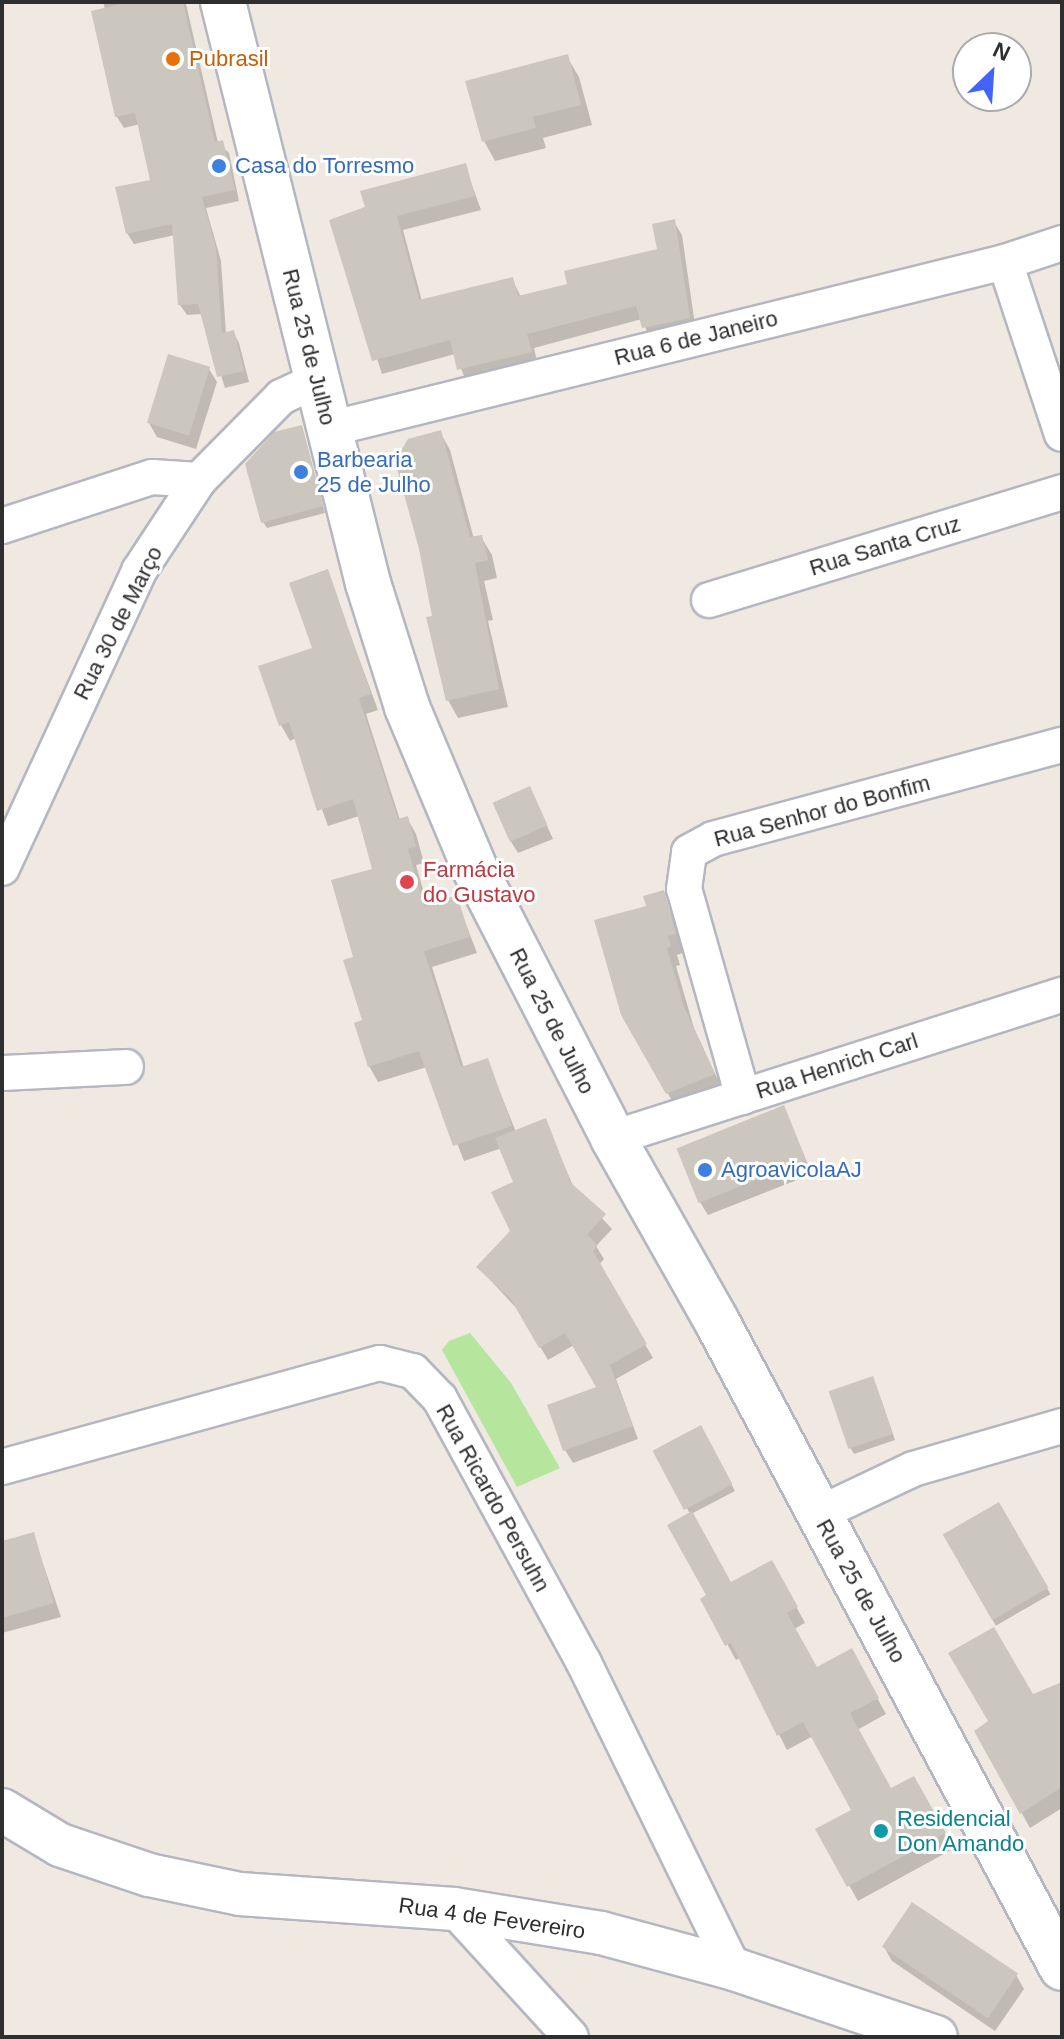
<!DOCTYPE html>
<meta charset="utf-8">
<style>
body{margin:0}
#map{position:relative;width:1064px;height:2039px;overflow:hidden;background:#efe9e1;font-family:Arial,sans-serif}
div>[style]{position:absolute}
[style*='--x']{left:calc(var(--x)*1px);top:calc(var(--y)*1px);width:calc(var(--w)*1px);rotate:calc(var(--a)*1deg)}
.green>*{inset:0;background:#b6e59e}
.shadow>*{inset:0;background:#0003;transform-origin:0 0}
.building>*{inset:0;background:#cbc7bf;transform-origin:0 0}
.roads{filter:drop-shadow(2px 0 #b4b7c1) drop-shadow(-2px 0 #b4b7c1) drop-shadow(0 2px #b4b7c1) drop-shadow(0 -2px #b4b7c1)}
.minor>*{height:34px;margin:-17px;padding:0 17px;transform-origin:17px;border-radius:17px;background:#fff}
.tertiary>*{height:42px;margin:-21px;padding:0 21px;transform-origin:21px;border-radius:21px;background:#fff}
.secondary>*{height:44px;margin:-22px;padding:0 22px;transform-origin:22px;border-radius:22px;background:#fff}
.dots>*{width:22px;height:22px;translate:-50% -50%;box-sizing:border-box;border:4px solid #fff;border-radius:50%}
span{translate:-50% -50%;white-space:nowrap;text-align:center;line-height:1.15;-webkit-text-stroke:6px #fff;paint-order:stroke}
.food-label{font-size:22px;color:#c56008}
.left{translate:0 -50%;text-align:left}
.shop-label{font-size:22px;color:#366cbe}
.street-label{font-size:22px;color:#2e2e2e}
.health-label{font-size:22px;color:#be3a42}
.culture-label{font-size:22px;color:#0d838f}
.frame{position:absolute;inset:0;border:4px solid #2e2e2e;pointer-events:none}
.north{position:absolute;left:952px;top:32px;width:80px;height:80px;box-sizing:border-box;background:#fff;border:2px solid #ababab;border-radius:50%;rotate:25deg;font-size:22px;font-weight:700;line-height:32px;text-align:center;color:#2e2e2e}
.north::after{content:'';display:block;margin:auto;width:28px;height:36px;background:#4264fb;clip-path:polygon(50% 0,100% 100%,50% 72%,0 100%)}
</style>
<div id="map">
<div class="green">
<i style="clip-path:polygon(470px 1333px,511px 1383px,560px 1468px,517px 1487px,442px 1350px,449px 1341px)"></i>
</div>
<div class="shadow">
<i style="clip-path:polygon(103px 2px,186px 4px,218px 143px,229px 153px,239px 201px,206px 208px,221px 261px,226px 334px,233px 332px,239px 343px,249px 382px,225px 388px,202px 314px,187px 315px,180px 305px,175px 235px,134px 244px,127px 233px,152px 181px,140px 124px,124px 128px,117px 117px,94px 12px,105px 9px)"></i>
<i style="clip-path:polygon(567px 57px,579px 77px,592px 125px,543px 138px,546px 148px,495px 161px,484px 141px)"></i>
<i style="clip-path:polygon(465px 166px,481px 210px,403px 230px,422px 301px,512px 279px,521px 297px,569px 285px,659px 250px,674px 222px,682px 235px,696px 332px,651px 341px,642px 319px,534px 348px,538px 366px,467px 383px,455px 354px,382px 374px,332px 221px)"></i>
<i style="clip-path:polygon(209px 369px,217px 382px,196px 449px,157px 437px,149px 423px)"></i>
<i style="clip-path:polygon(302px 427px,325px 513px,267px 528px,263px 522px)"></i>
<i style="clip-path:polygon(440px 432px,450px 450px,474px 539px,481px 537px,492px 555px,497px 578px,484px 581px,493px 620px,488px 621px,508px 707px,458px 718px,448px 700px,434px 617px)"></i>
<i style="clip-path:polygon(327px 572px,378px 710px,366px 714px,400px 820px,407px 818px,416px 834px,424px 863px,416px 865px,428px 907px,456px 898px,477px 953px,432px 967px,464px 1068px,487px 1060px,516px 1132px,545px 1121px,574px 1188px,612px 1229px,596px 1246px,604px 1259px,599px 1265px,653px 1358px,616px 1379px,638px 1439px,573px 1463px,565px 1450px,599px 1388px,574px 1345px,548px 1360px,520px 1312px,478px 1267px,512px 1231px,515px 1184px,502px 1148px,464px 1161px,427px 1067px,378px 1082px,369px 1066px,355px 958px,375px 870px,359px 816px,328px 826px,296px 738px,290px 741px,281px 725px,314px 649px)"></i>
<i style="clip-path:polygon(530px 788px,553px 839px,518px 853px,510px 840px)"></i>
<i style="clip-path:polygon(663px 892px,685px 952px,677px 955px,680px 965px,676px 966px,694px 1028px,724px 1093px,678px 1111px,623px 1016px,648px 907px)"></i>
<i style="clip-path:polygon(783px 1107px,812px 1174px,708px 1215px,700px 1202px)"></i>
<i style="clip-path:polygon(876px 1385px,895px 1440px,854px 1454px,850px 1447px)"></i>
<i style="clip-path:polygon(700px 1428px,735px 1491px,691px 1514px,730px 1584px,772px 1562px,805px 1623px,794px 1629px,817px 1670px,851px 1651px,886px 1714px,857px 1730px,890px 1791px,914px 1778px,953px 1849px,858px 1901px,818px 1830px,854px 1810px,813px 1736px,787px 1750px,740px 1658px,736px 1660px,702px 1599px,709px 1596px,690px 1514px,656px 1452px)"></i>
<i style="left:999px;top:1505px;width:103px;height:63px;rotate:60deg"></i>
<i style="clip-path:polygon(33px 1534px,61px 1617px,2px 1633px,2px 1536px,5px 1542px)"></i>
<i style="clip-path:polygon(1062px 1684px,1062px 1808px,1030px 1828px,977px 1732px)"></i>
<i style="clip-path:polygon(884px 1947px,1016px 1975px,1024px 1989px,995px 2031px,892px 1961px)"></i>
</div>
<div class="building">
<i style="clip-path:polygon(129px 2px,183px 2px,215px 142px,223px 140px,235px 190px,202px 197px,216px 248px,222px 333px,234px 330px,244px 371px,217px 377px,198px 304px,178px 305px,172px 224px,126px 234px,115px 187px,150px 180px,135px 113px,115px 117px,91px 11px)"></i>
<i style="clip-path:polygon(568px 54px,581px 105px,533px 117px,536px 128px,482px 142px,465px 81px)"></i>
<i style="clip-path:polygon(466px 163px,475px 196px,397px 216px,419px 300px,513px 277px,518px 296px,567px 284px,564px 271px,657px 249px,652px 224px,675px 219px,690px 318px,642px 328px,636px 306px,527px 334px,532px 352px,457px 370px,450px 340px,372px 361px,329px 220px,365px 207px,360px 191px)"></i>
<i style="left:168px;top:354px;width:44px;height:72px;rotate:17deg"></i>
<i style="clip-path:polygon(302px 425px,323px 506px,261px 523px,245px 464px,274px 432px)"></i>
<i style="clip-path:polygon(441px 430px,470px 537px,482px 535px,488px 560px,475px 563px,499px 689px,446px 701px,426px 617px,432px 616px,419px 549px,395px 461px,408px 439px)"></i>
<i style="clip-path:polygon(328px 569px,371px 694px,359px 698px,398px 819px,408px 816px,416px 847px,408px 849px,424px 906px,457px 895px,470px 937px,424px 951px,461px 1067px,488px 1058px,512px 1126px,453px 1146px,419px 1051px,368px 1067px,354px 1023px,362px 1020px,343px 960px,353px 957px,331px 880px,372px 869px,353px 799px,317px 811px,289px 722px,279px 726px,258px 666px,312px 648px,289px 583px)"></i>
<i style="left:530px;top:786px;width:43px;height:41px;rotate:66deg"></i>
<i style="clip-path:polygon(664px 890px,676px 934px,668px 936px,671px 946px,667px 948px,684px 1007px,715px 1074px,666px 1094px,621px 1015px,594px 920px,646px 906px,643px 896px)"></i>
<i style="left:784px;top:1105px;width:59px;height:116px;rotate:68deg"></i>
<i style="clip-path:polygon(546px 1118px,571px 1183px,606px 1214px,587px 1235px,598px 1245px,593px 1251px,647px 1344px,610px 1365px,633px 1426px,563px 1451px,547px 1405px,596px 1387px,565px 1333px,539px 1348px,510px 1298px,476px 1267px,510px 1231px,491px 1192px,513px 1182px,495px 1138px)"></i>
<i style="left:873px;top:1376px;width:61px;height:47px;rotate:71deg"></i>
<i style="left:701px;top:1425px;width:67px;height:55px;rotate:62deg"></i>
<i style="left:999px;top:1502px;width:99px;height:65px;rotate:60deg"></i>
<i style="clip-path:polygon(692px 1511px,731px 1582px,772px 1560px,798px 1607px,787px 1613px,817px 1667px,852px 1648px,879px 1698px,850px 1713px,891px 1788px,914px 1776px,946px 1833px,847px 1887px,815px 1829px,851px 1810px,803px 1722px,777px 1736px,731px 1643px,725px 1646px,700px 1599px,706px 1595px,667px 1525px)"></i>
<i style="clip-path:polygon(34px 1532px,54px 1603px,2px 1618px,2px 1541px)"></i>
<i style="clip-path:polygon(994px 1627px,1033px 1694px,1062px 1682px,1062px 1787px,1020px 1814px,974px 1731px,988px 1721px,948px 1653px)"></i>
<i style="left:912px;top:1902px;width:128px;height:54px;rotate:34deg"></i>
</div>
<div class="roads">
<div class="minor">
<i style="--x:1005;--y:262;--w:181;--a:71.7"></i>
<i style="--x:329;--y:429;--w:696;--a:-13.88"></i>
<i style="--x:1005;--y:262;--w:60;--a:-18.4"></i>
<i style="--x:2;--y:526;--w:158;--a:-18.1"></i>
<i style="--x:152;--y:477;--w:47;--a:3.7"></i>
<i style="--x:709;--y:600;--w:369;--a:-17"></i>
<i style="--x:2;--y:868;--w:327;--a:-65.2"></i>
<i style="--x:139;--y:571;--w:109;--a:-56.6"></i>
<i style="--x:199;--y:480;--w:117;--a:-45.3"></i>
<i style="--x:281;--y:397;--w:38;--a:-25"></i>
<i style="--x:2;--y:1073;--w:124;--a:-2.8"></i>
<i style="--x:743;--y:1097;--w:216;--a:-105.8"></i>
<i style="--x:684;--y:889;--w:37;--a:-82"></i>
<i style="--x:689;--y:852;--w:27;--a:-28"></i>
<i style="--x:713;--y:839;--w:361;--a:-15.1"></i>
<i style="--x:613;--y:1138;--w:471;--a:-17.7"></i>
<i style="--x:2;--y:1467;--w:392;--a:-15.4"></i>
<i style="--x:380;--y:1363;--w:34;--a:14"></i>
<i style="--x:413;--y:1371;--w:39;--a:46"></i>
<i style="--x:440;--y:1399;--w:301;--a:61.4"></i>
<i style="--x:584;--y:1663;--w:341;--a:63.9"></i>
<i style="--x:818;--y:1514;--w:105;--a:-25.3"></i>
<i style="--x:913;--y:1469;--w:155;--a:-16.1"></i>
<i style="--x:454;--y:1909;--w:173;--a:47.6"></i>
</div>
<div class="tertiary">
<i style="--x:2;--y:1810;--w:68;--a:31.1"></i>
<i style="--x:60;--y:1845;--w:94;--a:18.6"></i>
<i style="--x:149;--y:1875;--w:93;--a:11.8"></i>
<i style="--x:240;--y:1894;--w:215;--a:4"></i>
<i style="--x:454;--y:1909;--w:149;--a:9.3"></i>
<i style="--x:601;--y:1933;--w:138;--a:15.1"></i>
<i style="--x:734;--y:1969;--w:213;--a:18.6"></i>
</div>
<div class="secondary">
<i style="--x:223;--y:2;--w:599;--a:75.99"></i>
<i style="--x:368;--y:583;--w:130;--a:72.5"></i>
<i style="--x:407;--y:707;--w:178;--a:67.2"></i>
<i style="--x:476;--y:871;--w:300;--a:62.8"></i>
<i style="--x:613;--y:1138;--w:211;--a:60.5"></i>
<i style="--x:717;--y:1322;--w:732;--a:61.9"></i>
</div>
</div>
<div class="dots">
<i style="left:173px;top:59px;background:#e8710a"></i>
<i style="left:219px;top:166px;background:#3f7fe0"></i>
<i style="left:301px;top:472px;background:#3f7fe0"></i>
<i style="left:407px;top:882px;background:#e0444e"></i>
<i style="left:705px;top:1170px;background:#3f7fe0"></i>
<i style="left:881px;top:1831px;background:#0f9aa8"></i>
</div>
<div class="food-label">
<span class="left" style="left:189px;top:59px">Pubrasil</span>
</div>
<div class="shop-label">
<span class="left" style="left:235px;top:166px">Casa do Torresmo</span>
<span class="left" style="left:317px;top:472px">Barbearia<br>25 de Julho</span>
<span class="left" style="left:721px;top:1170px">AgroavicolaAJ</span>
</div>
<div class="street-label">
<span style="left:696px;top:338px;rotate:-14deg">Rua 6 de Janeiro</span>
<span style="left:309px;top:347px;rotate:76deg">Rua 25 de Julho</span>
<span style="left:885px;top:546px;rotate:-17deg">Rua Santa Cruz</span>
<span style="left:118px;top:623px;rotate:-63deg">Rua 30 de Março</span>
<span style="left:822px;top:811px;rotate:-15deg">Rua Senhor do Bonfim</span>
<span style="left:552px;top:1021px;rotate:63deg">Rua 25 de Julho</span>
<span style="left:837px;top:1066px;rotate:-18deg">Rua Henrich Carl</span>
<span style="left:493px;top:1498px;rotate:61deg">Rua Ricardo Persuhn</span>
<span style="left:861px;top:1591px;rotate:61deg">Rua 25 de Julho</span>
<span style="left:492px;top:1918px;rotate:8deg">Rua 4 de Fevereiro</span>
</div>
<div class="health-label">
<span class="left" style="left:423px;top:882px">Farmácia<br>do Gustavo</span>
</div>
<div class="culture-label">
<span class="left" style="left:897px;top:1831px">Residencial<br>Don Amando</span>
</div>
<div class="frame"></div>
<div class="north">N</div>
</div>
